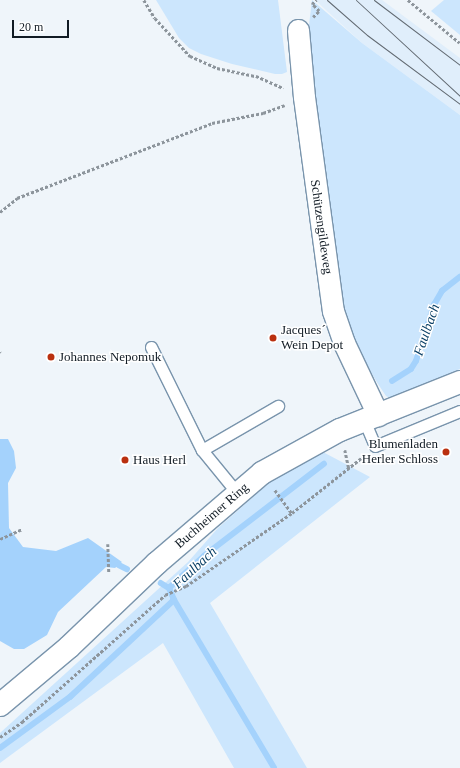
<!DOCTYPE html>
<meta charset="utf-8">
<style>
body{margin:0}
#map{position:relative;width:460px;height:768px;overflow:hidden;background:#eff5fa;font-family:Georgia,serif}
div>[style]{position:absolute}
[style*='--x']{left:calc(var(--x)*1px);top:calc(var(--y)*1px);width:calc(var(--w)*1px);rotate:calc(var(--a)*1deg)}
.built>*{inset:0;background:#e0eefb}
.green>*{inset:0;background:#cce6fd}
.water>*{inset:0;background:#a4d2fc}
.stream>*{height:5.5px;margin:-2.75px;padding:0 2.75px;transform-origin:2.75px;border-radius:2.75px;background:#a4d2fc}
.path>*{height:2.5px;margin-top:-1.25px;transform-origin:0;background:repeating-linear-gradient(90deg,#8d959c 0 3px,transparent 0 5px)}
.roads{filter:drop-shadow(1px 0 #7994ac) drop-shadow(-1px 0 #7994ac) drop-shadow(0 1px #7994ac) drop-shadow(0 -1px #7994ac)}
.lane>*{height:11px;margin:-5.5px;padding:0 5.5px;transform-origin:5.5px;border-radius:5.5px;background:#fff}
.street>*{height:21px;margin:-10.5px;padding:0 10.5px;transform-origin:10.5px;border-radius:10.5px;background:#fff}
.secondary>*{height:22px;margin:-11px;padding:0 11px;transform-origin:11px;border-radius:11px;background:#fff}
.tram>*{height:1px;margin:-0.5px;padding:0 0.5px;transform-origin:0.5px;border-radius:0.5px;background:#626a72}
.dots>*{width:11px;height:11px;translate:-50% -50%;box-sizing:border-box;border:2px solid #fff;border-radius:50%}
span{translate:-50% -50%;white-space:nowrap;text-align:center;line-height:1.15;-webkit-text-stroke:3px #fff;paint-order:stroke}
.street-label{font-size:13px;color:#111b24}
.poi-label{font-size:13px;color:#111b24}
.left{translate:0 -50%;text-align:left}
.right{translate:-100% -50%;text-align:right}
.water-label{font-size:14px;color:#0b4167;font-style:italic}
.scale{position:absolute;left:12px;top:20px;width:57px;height:18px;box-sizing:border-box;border:2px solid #111b24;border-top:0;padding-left:5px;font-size:12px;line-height:14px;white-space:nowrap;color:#111b24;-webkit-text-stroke:3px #fff;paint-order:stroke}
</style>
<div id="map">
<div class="built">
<i style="clip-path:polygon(315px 0,382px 0,460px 58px,460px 115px,362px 43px)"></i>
</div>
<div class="green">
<i style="clip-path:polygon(156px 0,278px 0,287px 72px,282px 74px,275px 74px,232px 64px,201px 54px,189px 48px,179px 38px)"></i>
<i style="clip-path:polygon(312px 0,362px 43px,460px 115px,460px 369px,450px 373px,451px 376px,390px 398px,386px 396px,378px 384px,354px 344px,340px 300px,309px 52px,309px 25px)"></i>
<i style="clip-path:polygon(444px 0,460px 0,460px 35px,431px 11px)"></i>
<i style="clip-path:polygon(323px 452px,370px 477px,210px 603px,307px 768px,234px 768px,163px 643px,0 763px,0 733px,188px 562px,218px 528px,284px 470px)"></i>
</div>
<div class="water">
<i style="clip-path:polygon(0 439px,8px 439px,14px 451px,16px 468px,8px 483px,9px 528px,23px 547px,56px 551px,88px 538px,122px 562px,115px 568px,106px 567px,58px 612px,47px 635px,24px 649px,14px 649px,0 641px)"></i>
</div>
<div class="stream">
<i style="--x:392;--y:381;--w:22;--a:-32"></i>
<i style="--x:411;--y:369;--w:9;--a:-58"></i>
<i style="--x:416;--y:361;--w:59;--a:-72.2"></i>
<i style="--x:434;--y:305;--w:16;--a:-60"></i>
<i style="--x:442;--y:291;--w:23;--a:-38"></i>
<i style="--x:119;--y:565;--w:9;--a:27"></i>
<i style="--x:161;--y:583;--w:9;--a:32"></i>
<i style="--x:0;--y:748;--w:87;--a:-36.1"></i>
<i style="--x:70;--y:697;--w:142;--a:-43"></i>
<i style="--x:274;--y:768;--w:196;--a:-120.8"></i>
<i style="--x:174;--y:600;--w:13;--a:-113"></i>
<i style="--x:169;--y:588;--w:47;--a:-42.4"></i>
<i style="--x:204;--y:556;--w:151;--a:-37.5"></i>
</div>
<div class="path">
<i style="--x:144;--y:0;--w:21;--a:59"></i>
<i style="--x:155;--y:18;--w:52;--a:47.4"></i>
<i style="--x:190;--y:56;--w:30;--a:24"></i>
<i style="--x:217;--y:68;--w:40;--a:12"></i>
<i style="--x:256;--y:76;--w:30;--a:24"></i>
<i style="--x:408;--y:0;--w:67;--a:39.6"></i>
<i style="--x:313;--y:17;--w:8;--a:-45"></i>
<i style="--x:319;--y:11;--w:10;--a:-135"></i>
<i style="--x:312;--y:4;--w:6;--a:-45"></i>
<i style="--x:0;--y:212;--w:22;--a:-39"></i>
<i style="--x:17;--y:198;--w:209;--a:-21"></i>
<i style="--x:212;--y:123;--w:52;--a:-11.1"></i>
<i style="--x:263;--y:113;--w:23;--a:-20"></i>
<i style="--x:0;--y:352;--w:1;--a:45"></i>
<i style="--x:345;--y:450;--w:19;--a:78"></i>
<i style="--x:275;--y:490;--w:29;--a:54"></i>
<i style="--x:0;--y:539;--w:24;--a:-24"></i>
<i style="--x:108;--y:544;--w:29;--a:88"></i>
<i style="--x:0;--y:737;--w:27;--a:-34"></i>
<i style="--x:22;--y:722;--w:191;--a:-41.6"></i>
<i style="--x:165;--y:595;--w:23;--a:-23"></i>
<i style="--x:186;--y:586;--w:129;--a:-34.6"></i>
<i style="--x:292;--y:513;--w:92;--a:-38.4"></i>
</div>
<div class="roads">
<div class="lane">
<i style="--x:151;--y:347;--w:115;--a:63.7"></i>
<i style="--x:364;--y:420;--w:28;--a:67"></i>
<i style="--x:375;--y:446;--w:92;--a:-22.4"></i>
<i style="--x:238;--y:494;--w:57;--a:-129.3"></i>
<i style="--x:202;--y:450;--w:88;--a:-30.1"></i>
</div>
<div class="street">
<i style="--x:298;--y:30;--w:67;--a:84.9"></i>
<i style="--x:304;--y:97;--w:216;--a:82.3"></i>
<i style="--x:333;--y:311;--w:34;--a:71"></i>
<i style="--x:344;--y:343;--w:80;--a:64.7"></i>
</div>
<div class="secondary">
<i style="--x:0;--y:705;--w:90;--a:-40"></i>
<i style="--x:69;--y:647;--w:122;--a:-43.7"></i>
<i style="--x:157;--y:563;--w:138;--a:-40.6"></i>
<i style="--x:262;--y:473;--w:89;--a:-28.9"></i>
<i style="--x:340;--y:430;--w:129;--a:-21.8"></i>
</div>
</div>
<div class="tram">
<i style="--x:327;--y:0;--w:53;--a:41.2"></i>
<i style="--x:367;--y:35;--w:116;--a:36.6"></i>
<i style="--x:356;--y:0;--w:142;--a:42.7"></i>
<i style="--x:374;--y:0;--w:108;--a:37.1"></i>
</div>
<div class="dots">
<i style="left:273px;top:338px;background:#ba300f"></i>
<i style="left:51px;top:357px;background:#ba300f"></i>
<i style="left:446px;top:452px;background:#ba300f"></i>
<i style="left:125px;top:460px;background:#ba300f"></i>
</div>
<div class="street-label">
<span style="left:321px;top:227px;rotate:82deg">Schützengildeweg</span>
<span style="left:212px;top:516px;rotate:-41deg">Buchheimer Ring</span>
</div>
<div class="poi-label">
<span class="left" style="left:281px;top:338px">Jacques´<br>Wein Depot</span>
<span class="left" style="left:59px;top:357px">Johannes Nepomuk</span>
<span class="right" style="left:438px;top:452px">Blumenladen<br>Herler Schloss</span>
<span class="left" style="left:133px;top:460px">Haus Herl</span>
</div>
<div class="water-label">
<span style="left:427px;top:330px;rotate:-71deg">Faulbach</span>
<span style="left:195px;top:568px;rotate:-43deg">Faulbach</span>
</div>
<div class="scale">20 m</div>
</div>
